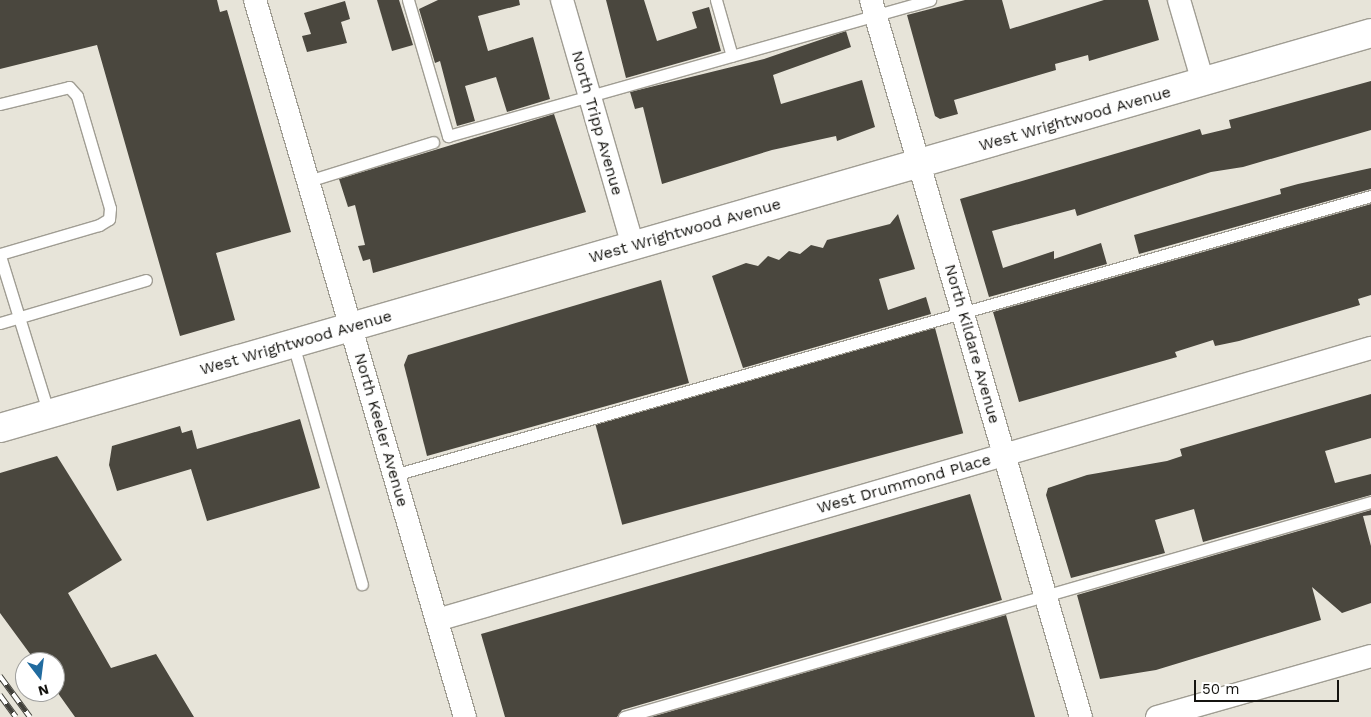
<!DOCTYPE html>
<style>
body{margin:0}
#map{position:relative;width:1371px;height:717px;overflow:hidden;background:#e7e4d9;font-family:"Work Sans",sans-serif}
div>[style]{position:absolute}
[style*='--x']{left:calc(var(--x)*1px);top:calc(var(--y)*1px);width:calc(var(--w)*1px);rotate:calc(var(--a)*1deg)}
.building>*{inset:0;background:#4a473e;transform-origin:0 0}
.roads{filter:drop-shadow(1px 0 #a09d93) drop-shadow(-1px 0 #a09d93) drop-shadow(0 1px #a09d93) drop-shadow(0 -1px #a09d93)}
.lane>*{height:11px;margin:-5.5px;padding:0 5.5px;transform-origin:5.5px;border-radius:5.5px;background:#fff}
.street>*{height:22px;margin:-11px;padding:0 11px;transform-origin:11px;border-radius:11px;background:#fff}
.secondary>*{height:28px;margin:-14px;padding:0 14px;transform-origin:14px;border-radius:14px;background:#fff}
.rail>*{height:5.5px;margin-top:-2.75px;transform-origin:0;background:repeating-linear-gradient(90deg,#fff 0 11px,#42413b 0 22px);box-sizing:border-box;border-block:1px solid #42413b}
span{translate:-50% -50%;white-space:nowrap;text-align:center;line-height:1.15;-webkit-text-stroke:5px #fff;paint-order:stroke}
.street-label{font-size:16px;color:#151410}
.north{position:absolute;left:15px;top:652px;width:50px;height:50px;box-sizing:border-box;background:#fff;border:1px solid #a1a19f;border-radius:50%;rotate:165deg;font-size:14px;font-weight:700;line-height:20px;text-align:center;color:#151410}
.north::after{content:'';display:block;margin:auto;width:18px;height:22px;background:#216b9f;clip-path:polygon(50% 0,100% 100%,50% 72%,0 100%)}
.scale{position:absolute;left:1194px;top:680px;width:145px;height:22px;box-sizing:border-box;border:2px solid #151410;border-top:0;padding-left:6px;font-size:15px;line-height:18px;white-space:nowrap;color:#151410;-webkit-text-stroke:4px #fff;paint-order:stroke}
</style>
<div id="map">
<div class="building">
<i style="clip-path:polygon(0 0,217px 0,220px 12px,227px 10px,291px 232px,216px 253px,235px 320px,180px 336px,97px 45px,0 69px)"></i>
<i style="clip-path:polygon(377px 0,399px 0,413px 45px,392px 51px)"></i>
<i style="clip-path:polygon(438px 0,519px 0,520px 5px,478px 16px,488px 51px,533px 37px,550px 99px,507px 112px,496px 77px,465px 86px,475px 121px,457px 126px,440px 61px,435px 63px,419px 9px)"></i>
<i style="clip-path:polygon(606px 0,644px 0,657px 41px,697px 28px,692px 12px,709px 7px,721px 51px,626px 78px)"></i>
<i style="clip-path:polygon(965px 0,1002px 0,1010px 29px,1104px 0,1148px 0,1159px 40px,1089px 61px,1088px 55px,1055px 64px,1056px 70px,954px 100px,958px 114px,940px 119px,935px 116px,907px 15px)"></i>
<i style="clip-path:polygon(345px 1px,350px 19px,341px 22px,347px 43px,307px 52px,302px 36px,311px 34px,304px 13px)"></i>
<i style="clip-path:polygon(846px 31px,851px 47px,773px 75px,781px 104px,862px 80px,875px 127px,837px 141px,836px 136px,772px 150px,662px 184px,643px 107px,635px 109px,630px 92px,764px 59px)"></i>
<i style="clip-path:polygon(1371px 81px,1371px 130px,1243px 167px,1211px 172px,1077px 216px,1075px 209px,992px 231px,1003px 268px,1054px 251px,1054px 259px,1101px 243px,1107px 264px,989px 297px,960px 199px,1200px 129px,1202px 135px,1231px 128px,1229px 120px)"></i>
<i style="clip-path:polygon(554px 114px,586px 212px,373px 273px,370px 259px,363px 261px,358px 246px,365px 245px,355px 205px,348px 207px,339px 179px)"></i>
<i style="clip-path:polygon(1371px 168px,1371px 189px,1139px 254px,1134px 235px,1281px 194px,1280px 189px,1298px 184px)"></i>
<i style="clip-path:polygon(1371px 204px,1371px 295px,1358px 299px,1360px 305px,1239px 341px,1215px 346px,1213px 340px,1175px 352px,1177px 357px,1019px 402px,993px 312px)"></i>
<i style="clip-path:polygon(898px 214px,915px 269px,879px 279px,888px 310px,926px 297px,931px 314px,743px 368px,712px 276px,746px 263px,758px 266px,768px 256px,779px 260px,789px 251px,800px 254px,811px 245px,823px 248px,827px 240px,890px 224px)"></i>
<i style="clip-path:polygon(661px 280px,689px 383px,427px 456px,404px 365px,408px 355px)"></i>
<i style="left:935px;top:328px;width:109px;height:353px;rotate:75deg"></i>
<i style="clip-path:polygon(1371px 394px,1371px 438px,1325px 451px,1335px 483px,1371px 474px,1371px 495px,1203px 542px,1194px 509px,1155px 520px,1165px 553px,1071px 578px,1046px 495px,1048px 488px,1087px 475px,1167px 461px,1182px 456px,1180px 449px)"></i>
<i style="clip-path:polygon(300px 419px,320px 488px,207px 521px,191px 469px,117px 491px,109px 465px,112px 446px,180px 426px,182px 433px,192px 430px,197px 449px)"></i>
<i style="clip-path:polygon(57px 456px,122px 560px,68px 593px,111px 668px,156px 654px,194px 717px,75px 717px,55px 689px,55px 662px,36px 662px,0 613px,0 473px)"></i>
<i style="clip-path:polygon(970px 494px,1002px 600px,622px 710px,617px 717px,505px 717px,481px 634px)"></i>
<i style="clip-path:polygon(1371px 510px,1371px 515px,1363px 516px,1371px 546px,1371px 603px,1342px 613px,1312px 587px,1321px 620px,1156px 670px,1100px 679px,1077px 595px)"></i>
<i style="clip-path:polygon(1006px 615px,1035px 717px,651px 717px)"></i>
</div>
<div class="roads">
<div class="lane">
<i style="--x:408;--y:0;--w:142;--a:73.6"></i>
<i style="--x:448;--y:136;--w:501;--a:-15.76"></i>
<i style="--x:716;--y:0;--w:58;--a:74.1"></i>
<i style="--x:0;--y:104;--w:71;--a:-13.8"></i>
<i style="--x:69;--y:87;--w:12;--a:48"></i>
<i style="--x:77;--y:96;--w:117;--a:73.6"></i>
<i style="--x:110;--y:208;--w:11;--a:95"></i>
<i style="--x:109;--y:219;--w:12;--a:149"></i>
<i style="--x:99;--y:225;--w:103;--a:163.7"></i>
<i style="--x:308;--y:181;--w:131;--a:-17.3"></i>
<i style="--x:0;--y:256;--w:165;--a:72.8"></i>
<i style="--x:0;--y:323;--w:152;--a:-16.4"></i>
<i style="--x:293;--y:344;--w:250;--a:74"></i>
<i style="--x:394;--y:475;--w:1016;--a:-15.94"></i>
<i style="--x:624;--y:717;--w:777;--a:-16.06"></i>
</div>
<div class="street">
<i style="--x:255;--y:0;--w:747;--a:73.68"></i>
<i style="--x:562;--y:0;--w:256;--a:73.9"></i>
<i style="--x:871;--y:0;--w:747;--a:73.68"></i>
<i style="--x:1179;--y:0;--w:85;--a:73.7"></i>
<i style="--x:437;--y:620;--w:973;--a:-16.24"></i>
<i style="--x:1157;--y:717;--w:223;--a:-15.9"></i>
</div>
<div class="secondary">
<i style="--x:0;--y:428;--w:1427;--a:-16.07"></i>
</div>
</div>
<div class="rail">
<i style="--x:0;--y:676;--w:51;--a:53.8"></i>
<i style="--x:0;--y:695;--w:27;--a:54"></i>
</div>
<div class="street-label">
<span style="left:1075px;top:119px;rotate:-16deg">West Wrightwood Avenue</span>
<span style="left:597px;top:123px;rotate:74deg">North Tripp Avenue</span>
<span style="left:685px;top:231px;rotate:-16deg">West Wrightwood Avenue</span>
<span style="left:296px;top:343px;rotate:-16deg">West Wrightwood Avenue</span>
<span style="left:972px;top:344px;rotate:74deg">North Kildare Avenue</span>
<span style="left:381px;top:430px;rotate:74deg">North Keeler Avenue</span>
<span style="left:904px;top:484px;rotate:-16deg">West Drummond Place</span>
</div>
<div class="north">N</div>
<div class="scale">50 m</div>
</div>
